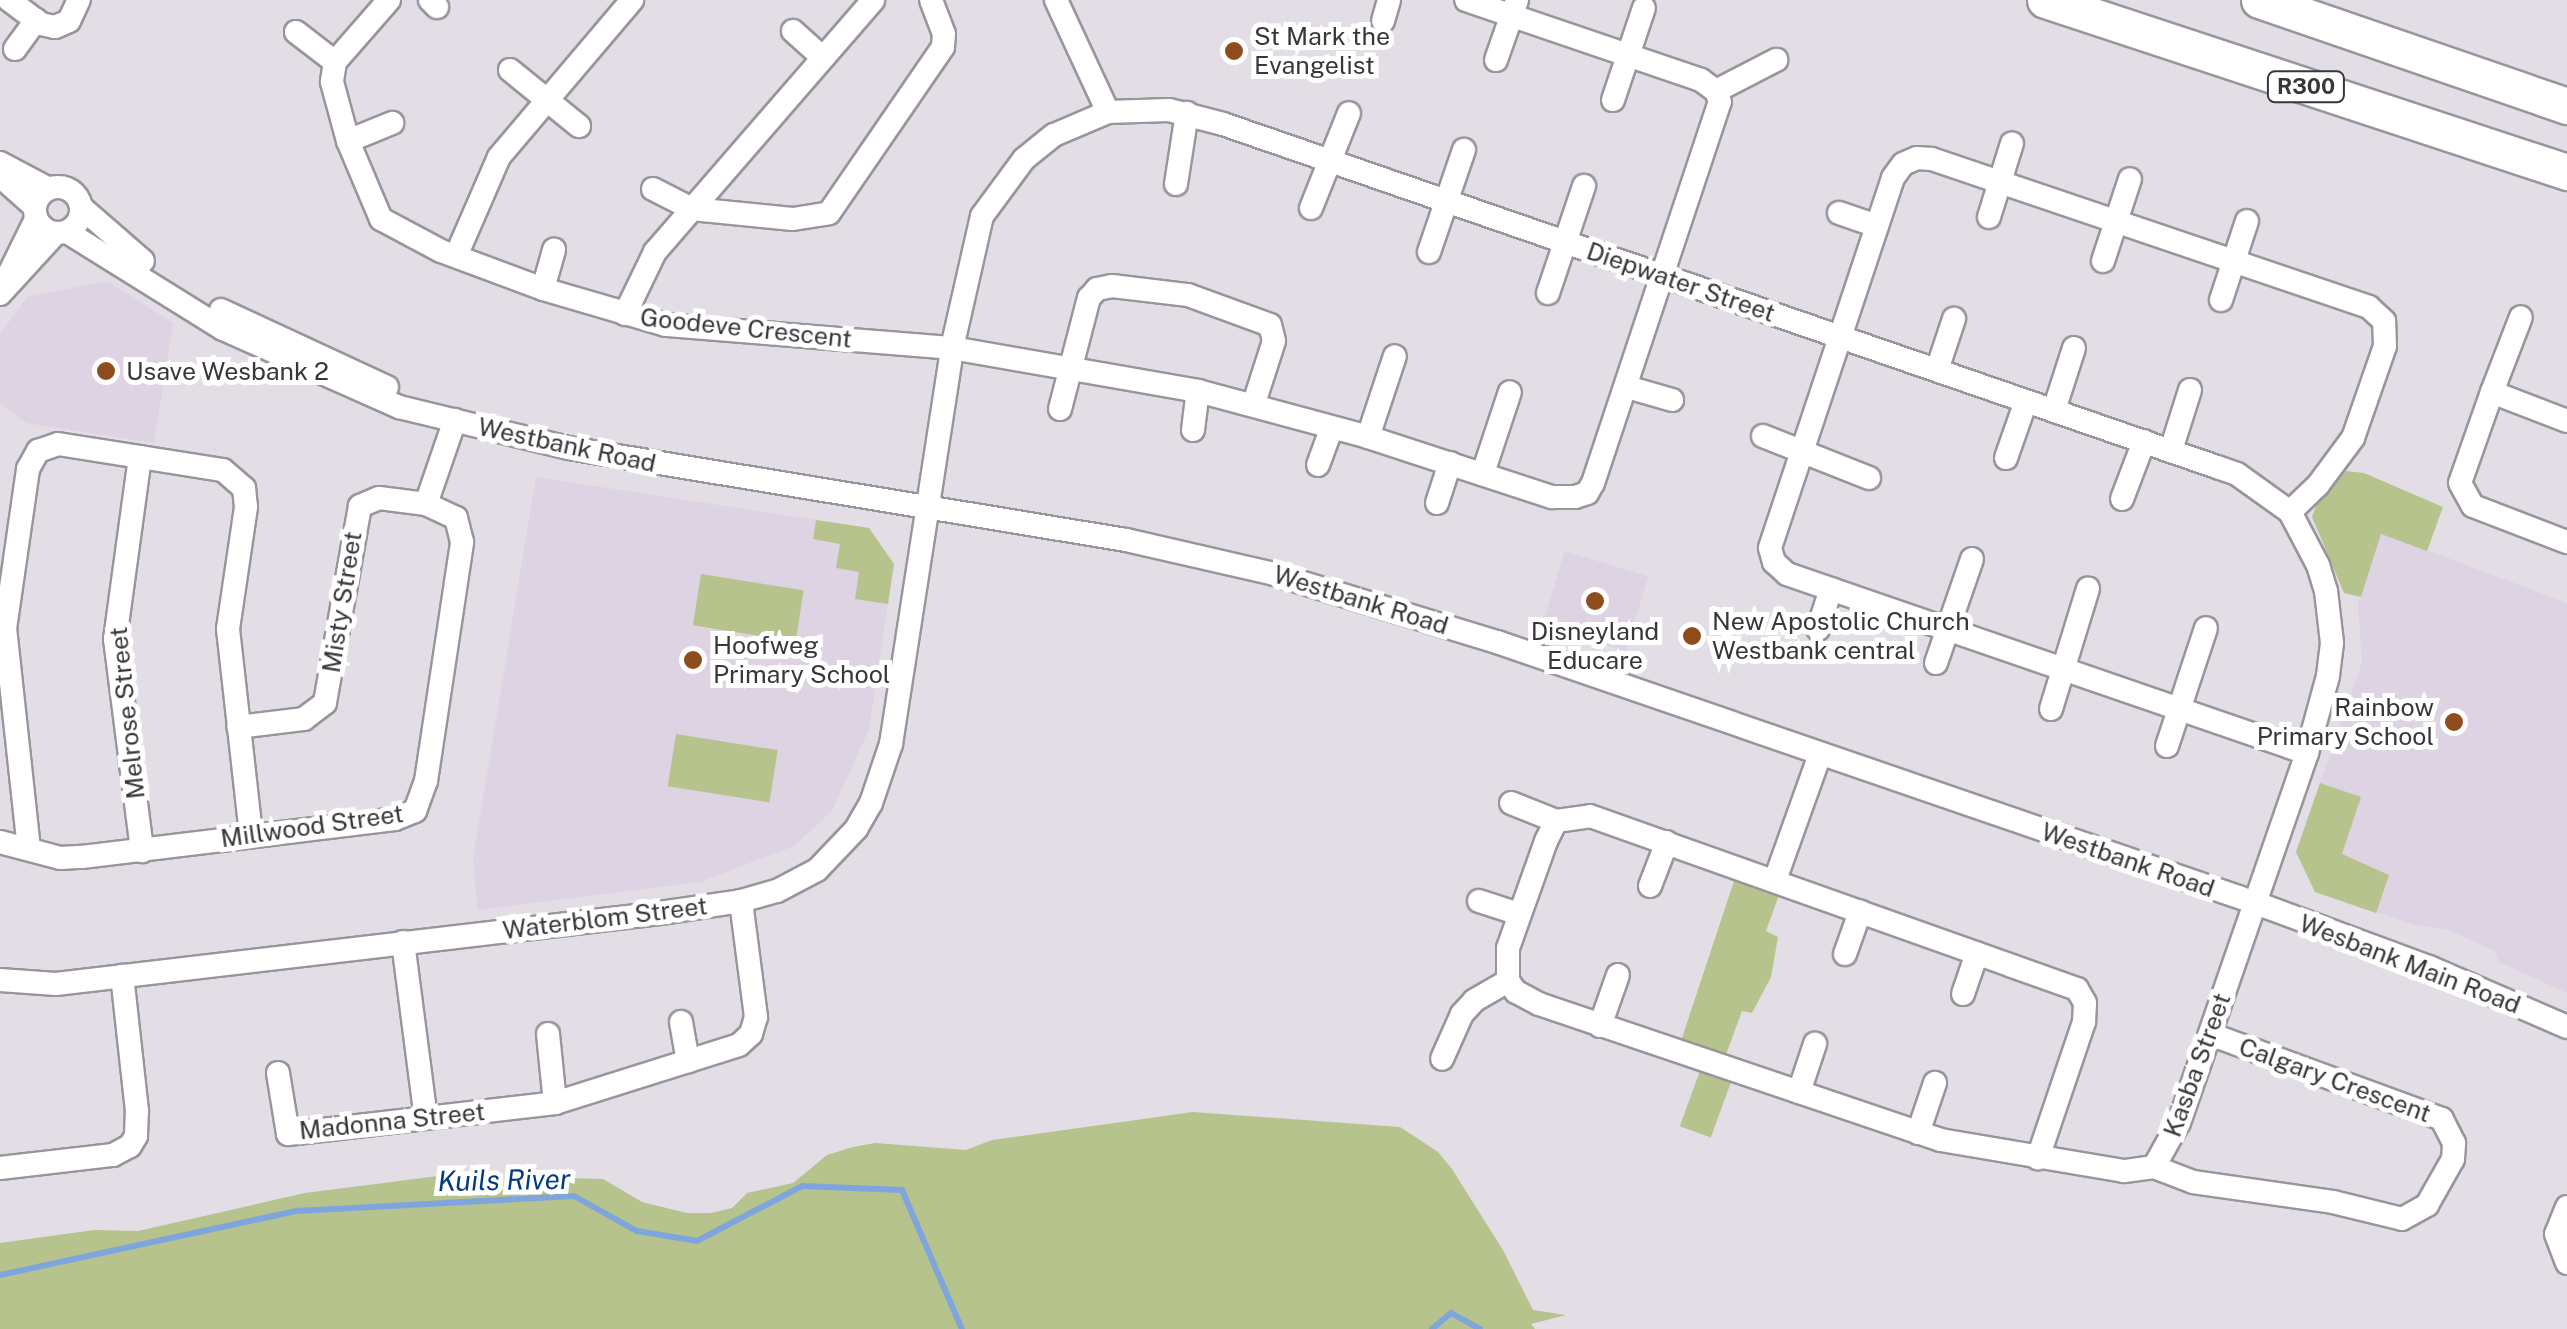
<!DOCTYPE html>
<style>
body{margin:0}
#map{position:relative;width:2567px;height:1329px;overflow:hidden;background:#e3dde6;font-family:"Public Sans",sans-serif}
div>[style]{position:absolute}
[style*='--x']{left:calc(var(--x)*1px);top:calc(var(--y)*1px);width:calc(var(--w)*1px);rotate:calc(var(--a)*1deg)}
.built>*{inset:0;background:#ded3e3;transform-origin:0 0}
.green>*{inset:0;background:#b7c38c;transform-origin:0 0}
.stream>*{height:6px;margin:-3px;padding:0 3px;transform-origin:3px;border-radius:3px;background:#7ea6dd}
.roads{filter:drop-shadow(2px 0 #9a949c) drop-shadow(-2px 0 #9a949c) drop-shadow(0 2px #9a949c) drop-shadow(0 -2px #9a949c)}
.minor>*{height:22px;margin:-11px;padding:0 11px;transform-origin:11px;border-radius:11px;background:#fff}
.minor>.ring{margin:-11px;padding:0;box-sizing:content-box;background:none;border:22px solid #fff;border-radius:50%}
.highway>*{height:35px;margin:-17.5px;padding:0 17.5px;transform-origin:17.5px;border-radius:17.5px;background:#fff}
.dots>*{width:28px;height:28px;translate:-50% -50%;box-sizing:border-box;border:5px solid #fff;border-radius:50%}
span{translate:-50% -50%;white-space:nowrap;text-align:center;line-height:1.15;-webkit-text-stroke:10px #fff;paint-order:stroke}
.shield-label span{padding:2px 8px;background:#fff;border:2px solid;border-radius:8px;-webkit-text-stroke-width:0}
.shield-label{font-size:22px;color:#38363a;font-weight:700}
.poi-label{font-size:25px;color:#38363a}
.left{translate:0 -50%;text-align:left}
.right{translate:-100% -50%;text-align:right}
.street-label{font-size:25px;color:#38363a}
.water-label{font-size:28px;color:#033c7c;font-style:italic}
</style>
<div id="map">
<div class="built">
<i style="clip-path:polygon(108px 281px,173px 323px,154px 443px,26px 423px,0 404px,0 334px,27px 297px)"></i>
<i style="clip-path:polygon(536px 477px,869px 528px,894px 564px,869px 729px,832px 811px,794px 846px,700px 882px,478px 910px,473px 859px)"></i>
<i style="clip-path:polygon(2381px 533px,2567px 603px,2567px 993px,2499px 962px,2494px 951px,2449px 930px,2415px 925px,2315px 892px,2296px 852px,2362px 662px,2358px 605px)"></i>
<i style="left:1565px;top:551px;width:87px;height:78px;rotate:17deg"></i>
</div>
<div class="green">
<i style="clip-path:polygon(2346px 471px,2364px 473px,2443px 507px,2427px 551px,2381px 534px,2361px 597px,2344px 593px,2312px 517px,2318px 500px)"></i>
<i style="clip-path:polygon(816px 520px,869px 528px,894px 564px,888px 604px,855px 599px,859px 572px,836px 568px,840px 544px,813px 539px)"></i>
<i style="left:701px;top:574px;width:104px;height:52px;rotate:9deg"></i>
<i style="left:676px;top:734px;width:103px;height:53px;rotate:9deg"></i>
<i style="clip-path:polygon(2320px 783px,2361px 797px,2342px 854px,2389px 875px,2376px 913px,2315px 892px,2296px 852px)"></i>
<i style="clip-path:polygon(1736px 875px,1780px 892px,1766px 931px,1778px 937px,1771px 977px,1752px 1013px,1742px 1011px,1724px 1060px,1680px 1044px)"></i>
<i style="left:1701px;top:1068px;width:33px;height:62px;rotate:20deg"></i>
<i style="clip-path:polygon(1193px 1112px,1400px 1127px,1438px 1152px,1452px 1169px,1503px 1250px,1533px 1310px,1566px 1315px,1531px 1324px,1535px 1329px,0 1329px,0 1243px,94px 1230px,138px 1231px,305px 1193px,446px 1175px,603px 1179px,642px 1202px,687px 1213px,711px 1213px,732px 1208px,747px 1193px,793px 1183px,827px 1155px,853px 1147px,875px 1143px,966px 1150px,992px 1140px)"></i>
</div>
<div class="stream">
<i style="--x:0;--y:1275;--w:304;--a:-12.2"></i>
<i style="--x:297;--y:1211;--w:277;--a:-3.1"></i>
<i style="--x:574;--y:1196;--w:72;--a:29.1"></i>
<i style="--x:637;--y:1231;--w:61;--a:9.5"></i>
<i style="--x:697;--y:1241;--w:119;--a:-27.6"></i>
<i style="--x:802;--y:1186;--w:100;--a:2.3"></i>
<i style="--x:902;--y:1190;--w:151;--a:66.7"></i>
<i style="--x:1432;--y:1329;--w:25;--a:-40"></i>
<i style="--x:1451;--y:1313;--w:33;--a:29"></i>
</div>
<div class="roads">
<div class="minor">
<i style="--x:9;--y:0;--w:40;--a:37"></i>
<i style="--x:41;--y:24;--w:14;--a:12"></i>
<i style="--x:55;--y:27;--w:15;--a:-23"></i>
<i style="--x:69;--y:21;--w:23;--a:-65"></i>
<i style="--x:389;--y:0;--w:82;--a:131.1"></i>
<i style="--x:335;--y:62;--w:20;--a:99"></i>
<i style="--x:332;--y:82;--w:61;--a:74.8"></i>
<i style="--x:348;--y:141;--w:85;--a:67.1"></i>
<i style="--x:381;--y:219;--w:68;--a:28.1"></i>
<i style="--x:441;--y:251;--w:109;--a:20.4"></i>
<i style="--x:543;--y:289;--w:128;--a:16.3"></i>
<i style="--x:666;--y:325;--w:287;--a:4.6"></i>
<i style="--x:952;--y:348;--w:250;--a:9.9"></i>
<i style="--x:1198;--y:391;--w:176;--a:15.1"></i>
<i style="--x:1368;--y:437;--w:194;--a:18.1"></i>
<i style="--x:1552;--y:497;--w:23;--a:0"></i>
<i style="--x:1575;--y:497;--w:13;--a:-18"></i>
<i style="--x:1587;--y:493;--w:12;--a:-59"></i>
<i style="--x:1593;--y:483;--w:402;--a:-71.6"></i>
<i style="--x:1720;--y:102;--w:12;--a:-110"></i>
<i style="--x:1716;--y:91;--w:19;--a:-144"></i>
<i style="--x:1701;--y:80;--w:248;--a:-161.2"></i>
<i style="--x:430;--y:0;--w:10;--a:45"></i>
<i style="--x:1056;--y:0;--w:123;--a:65.1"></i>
<i style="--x:1383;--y:21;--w:22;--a:-74"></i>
<i style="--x:793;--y:31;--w:40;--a:42"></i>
<i style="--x:296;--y:32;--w:49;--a:37.6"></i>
<i style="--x:15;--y:49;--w:36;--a:-54"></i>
<i style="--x:1496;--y:60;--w:64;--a:-70.7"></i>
<i style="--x:510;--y:70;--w:89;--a:39.1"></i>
<i style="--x:1716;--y:91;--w:68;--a:-27.3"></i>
<i style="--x:1613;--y:100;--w:97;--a:-71.4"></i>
<i style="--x:348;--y:141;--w:48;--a:-22.2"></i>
<i style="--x:0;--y:163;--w:55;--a:28"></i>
<i style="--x:0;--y:176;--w:47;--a:41.5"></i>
<i style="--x:1176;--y:184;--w:72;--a:-81.2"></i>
<i class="ring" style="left:35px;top:187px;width:24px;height:24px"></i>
<i style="--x:653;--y:189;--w:44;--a:27.1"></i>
<i style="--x:692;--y:209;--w:101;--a:5.7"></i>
<i style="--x:793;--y:219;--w:36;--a:-9"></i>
<i style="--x:829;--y:213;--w:201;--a:-55.5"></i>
<i style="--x:943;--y:47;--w:13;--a:-86"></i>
<i style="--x:944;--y:34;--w:36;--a:-111"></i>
<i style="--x:81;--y:207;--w:82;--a:41.1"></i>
<i style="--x:1311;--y:208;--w:102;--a:-68.2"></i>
<i style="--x:1839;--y:213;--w:40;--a:18.9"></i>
<i style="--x:1989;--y:217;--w:77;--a:-72.7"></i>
<i style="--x:67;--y:232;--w:184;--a:31.9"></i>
<i style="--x:223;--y:329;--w:193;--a:23.9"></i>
<i style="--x:399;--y:407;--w:175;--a:13.6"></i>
<i style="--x:569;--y:448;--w:565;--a:9.38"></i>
<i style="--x:1126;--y:540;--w:152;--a:12.9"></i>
<i style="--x:1274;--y:574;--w:233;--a:17"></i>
<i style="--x:1497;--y:642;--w:799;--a:18.98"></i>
<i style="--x:2253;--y:902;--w:188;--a:20.3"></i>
<i style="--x:2429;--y:967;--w:150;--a:23.5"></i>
<i style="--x:1429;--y:252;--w:108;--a:-71.1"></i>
<i style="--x:456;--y:256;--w:108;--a:-66.5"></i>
<i style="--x:499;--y:157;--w:206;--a:-49.7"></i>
<i style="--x:2103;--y:261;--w:86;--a:-71.8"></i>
<i style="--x:6;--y:280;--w:68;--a:-63.8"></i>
<i style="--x:543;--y:289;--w:41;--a:-74.2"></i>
<i style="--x:1548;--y:293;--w:113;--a:-71.4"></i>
<i style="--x:0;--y:294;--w:81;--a:-47.5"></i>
<i style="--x:2221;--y:300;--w:83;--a:-71.8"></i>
<i style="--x:221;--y:310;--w:183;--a:24.9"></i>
<i style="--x:625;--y:314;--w:69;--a:-64.2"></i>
<i style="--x:655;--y:252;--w:333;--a:-49.1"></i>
<i style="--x:1937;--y:370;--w:54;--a:-71.6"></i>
<i style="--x:1627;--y:387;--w:47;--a:16.1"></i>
<i style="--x:2492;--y:392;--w:80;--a:-68.9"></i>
<i style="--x:1060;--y:409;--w:115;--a:-75.4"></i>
<i style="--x:1089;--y:298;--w:12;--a:-48"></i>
<i style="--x:1097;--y:289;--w:15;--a:-11"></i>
<i style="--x:1112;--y:286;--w:77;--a:6.8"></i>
<i style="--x:1188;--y:295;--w:87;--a:20.1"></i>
<i style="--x:1270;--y:325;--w:16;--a:76"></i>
<i style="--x:1274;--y:341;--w:65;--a:107.9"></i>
<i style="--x:2054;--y:410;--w:65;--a:-72.1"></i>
<i style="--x:2567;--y:421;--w:80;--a:-158.9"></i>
<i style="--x:2492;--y:392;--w:96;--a:109.4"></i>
<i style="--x:2460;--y:483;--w:26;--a:61"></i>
<i style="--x:2473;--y:506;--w:101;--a:21"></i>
<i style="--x:1193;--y:430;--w:39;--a:-83"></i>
<i style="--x:1763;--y:436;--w:114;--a:21.6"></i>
<i style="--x:1368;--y:437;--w:85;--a:-71.6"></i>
<i style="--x:2171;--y:450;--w:63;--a:-72.4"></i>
<i style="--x:140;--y:457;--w:184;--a:97.8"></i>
<i style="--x:115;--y:639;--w:214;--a:82.7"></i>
<i style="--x:2006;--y:458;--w:60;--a:-70.7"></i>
<i style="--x:1318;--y:465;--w:40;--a:-69.8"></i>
<i style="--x:1483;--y:473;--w:85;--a:-71.6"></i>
<i style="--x:2122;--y:499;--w:62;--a:-69.2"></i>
<i style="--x:1437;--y:503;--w:42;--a:-72"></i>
<i style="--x:426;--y:504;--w:89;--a:-71"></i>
<i style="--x:2290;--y:512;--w:39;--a:-44"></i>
<i style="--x:2318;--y:485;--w:59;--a:-53.3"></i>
<i style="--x:2353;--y:438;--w:97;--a:-70.8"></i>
<i style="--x:2385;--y:346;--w:25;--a:-92"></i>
<i style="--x:2384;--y:321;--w:21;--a:-137"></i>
<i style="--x:2369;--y:307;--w:462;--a:-161.3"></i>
<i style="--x:1931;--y:159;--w:14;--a:-176"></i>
<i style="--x:1917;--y:158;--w:15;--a:157"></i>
<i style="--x:1903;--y:164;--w:17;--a:126"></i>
<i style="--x:1893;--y:178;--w:390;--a:108.4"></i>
<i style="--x:1770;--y:548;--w:15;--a:74"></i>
<i style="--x:1774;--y:562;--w:18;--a:43"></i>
<i style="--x:1787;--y:574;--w:550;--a:19"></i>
<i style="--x:1818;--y:629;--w:42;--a:-72"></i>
<i style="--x:1936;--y:663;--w:110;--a:-70.9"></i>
<i style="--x:2051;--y:709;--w:126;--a:-72.9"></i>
<i style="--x:2167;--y:746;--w:124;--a:-71.7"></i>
<i style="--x:1511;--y:803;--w:48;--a:21.8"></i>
<i style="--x:0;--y:842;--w:62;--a:14.9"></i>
<i style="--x:60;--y:858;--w:22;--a:-3"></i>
<i style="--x:82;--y:857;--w:315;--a:-6.9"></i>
<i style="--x:395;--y:819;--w:22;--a:-22"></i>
<i style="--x:415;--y:811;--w:32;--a:-70"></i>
<i style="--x:426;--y:781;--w:242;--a:-81.4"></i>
<i style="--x:462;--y:542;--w:25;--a:-104"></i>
<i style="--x:456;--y:518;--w:33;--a:-155"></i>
<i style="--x:426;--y:504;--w:47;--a:-172.7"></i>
<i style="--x:379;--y:498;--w:21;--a:157"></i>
<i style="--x:360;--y:506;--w:200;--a:100.1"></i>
<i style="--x:325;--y:703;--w:26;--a:143"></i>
<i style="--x:304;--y:719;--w:66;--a:173.1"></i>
<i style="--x:29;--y:849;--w:221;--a:-96.2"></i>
<i style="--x:5;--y:629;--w:162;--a:-81.8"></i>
<i style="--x:28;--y:469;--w:21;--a:-61"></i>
<i style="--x:38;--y:451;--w:21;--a:-19"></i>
<i style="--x:58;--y:444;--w:167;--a:9"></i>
<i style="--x:223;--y:470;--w:28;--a:41"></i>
<i style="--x:244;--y:488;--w:19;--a:84"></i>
<i style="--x:246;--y:507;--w:123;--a:98.4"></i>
<i style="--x:228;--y:629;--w:207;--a:83.6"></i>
<i style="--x:1775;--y:880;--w:134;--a:-70.3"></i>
<i style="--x:1650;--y:886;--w:47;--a:-68.9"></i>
<i style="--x:1479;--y:901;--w:42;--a:18"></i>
<i style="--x:403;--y:942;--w:177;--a:82.6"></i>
<i style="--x:1845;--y:954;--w:45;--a:-70.3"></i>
<i style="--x:0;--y:980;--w:56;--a:4.1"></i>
<i style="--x:56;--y:984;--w:608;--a:-6.7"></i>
<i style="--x:660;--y:913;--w:82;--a:-8.4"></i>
<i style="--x:741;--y:901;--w:37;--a:-16"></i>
<i style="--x:777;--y:891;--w:45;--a:-27.7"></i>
<i style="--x:817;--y:870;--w:57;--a:-46.4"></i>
<i style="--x:856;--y:829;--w:30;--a:-60"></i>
<i style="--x:871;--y:803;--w:62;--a:-71.3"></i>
<i style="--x:891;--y:744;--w:401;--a:-81.2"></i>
<i style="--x:952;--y:348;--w:135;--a:-77.2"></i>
<i style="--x:982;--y:216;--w:71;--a:-53.6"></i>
<i style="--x:1024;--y:159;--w:38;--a:-39"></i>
<i style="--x:1054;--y:135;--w:59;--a:-23.1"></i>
<i style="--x:1108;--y:112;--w:61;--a:-1.9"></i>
<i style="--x:1169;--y:110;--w:56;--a:14.5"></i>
<i style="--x:1223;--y:124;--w:1052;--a:19.04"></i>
<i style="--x:2217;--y:467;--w:21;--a:19"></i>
<i style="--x:2237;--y:474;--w:65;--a:35.6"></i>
<i style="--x:2290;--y:512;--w:60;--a:62.2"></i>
<i style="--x:2318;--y:565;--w:27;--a:73"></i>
<i style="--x:2326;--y:591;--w:52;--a:83.4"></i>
<i style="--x:2332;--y:643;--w:33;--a:97"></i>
<i style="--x:2328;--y:676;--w:80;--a:105.3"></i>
<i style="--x:2307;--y:753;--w:391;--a:109.1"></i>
<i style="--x:2179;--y:1122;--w:51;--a:119.1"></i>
<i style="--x:2154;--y:1167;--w:30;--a:172"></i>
<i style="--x:2124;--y:1171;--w:186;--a:-170.4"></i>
<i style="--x:1941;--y:1140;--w:424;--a:-161.3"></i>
<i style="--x:1539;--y:1004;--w:26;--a:-152"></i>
<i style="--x:1516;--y:992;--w:14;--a:-126"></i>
<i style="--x:1508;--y:981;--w:39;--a:150"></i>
<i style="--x:1474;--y:1001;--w:18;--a:133"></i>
<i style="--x:1462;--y:1014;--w:49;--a:114"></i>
<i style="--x:1508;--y:981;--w:33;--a:-90"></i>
<i style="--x:1508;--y:948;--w:114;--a:-70.4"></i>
<i style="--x:1546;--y:841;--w:22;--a:-63"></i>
<i style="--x:1556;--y:821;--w:34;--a:-8"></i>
<i style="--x:1590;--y:816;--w:517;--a:19.56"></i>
<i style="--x:2077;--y:989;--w:16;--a:60"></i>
<i style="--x:2085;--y:1003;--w:19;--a:93"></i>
<i style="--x:2084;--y:1022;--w:144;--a:108.7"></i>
<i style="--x:1963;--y:994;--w:43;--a:-71.1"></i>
<i style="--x:681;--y:1022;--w:40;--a:80"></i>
<i style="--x:1600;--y:1026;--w:54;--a:-70.6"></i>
<i style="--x:548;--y:1034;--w:69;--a:84.2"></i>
<i style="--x:278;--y:1073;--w:62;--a:80.7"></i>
<i style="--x:288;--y:1134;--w:269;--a:-6.6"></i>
<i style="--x:555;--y:1103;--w:193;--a:-17.5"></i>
<i style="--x:739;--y:1045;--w:16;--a:-43"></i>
<i style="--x:751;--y:1034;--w:18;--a:-74"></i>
<i style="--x:756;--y:1017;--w:117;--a:-97.4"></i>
<i style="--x:1799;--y:1092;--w:51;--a:-71.6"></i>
<i style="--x:1918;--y:1133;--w:53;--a:-71.2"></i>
<i style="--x:2154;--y:1167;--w:42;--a:21"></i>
<i style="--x:2193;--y:1182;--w:141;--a:8.1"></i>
<i style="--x:2333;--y:1202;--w:71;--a:13.8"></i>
<i style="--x:2402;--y:1219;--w:29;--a:-29"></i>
<i style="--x:2427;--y:1205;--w:53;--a:-60.5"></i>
<i style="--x:2453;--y:1159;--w:16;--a:-86"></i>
<i style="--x:2454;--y:1143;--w:27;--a:-117"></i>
<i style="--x:2442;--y:1119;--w:247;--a:-159.9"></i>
<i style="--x:0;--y:1168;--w:114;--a:-6.6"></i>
<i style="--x:113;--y:1155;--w:19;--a:-28"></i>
<i style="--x:130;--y:1146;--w:12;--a:-59"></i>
<i style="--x:136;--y:1136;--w:25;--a:-88"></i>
<i style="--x:137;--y:1111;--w:136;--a:-96.3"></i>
<i style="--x:2567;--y:1207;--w:29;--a:112"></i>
<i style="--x:2556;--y:1234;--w:31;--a:69"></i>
</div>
<div class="highway">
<i style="--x:2045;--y:0;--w:550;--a:18.24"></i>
<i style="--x:2259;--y:0;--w:326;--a:19"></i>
</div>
</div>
<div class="dots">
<i style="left:1234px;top:51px;background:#8f4c1d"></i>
<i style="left:106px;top:371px;background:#8f4c1d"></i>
<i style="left:1595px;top:601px;background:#8f4c1d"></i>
<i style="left:1692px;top:636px;background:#8f4c1d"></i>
<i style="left:693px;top:660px;background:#8f4c1d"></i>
<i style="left:2454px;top:722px;background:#8f4c1d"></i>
</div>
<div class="shield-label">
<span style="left:2306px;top:87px">R300</span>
</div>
<div class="poi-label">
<span class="left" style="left:1254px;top:51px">St Mark the<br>Evangelist</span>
<span class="left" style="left:126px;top:371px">Usave Wesbank 2</span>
<span class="left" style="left:1712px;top:636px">New Apostolic Church<br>Westbank central</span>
<span style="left:1595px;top:646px">Disneyland<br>Educare</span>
<span class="left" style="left:713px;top:660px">Hoofweg<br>Primary School</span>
<span class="right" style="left:2434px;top:722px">Rainbow<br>Primary School</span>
</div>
<div class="street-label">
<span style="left:1681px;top:282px;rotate:19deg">Diepwater Street</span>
<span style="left:746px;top:328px;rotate:6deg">Goodeve Crescent</span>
<span style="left:567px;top:445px;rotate:12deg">Westbank Road</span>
<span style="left:1361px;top:600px;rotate:17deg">Westbank Road</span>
<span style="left:342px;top:602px;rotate:-81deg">Misty Street</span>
<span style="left:127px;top:713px;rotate:-96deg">Melrose Street</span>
<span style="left:312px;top:826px;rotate:-8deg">Millwood Street</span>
<span style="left:2128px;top:860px;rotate:19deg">Westbank Road</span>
<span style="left:605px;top:918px;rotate:-7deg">Waterblom Street</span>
<span style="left:2410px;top:964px;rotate:21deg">Wesbank Main Road</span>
<span style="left:2197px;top:1065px;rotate:-70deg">Kasba Street</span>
<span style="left:2335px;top:1080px;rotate:20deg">Calgary Crescent</span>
<span style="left:392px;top:1121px;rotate:-6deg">Madonna Street</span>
</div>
<div class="water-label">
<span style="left:504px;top:1180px;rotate:-1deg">Kuils River</span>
</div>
</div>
